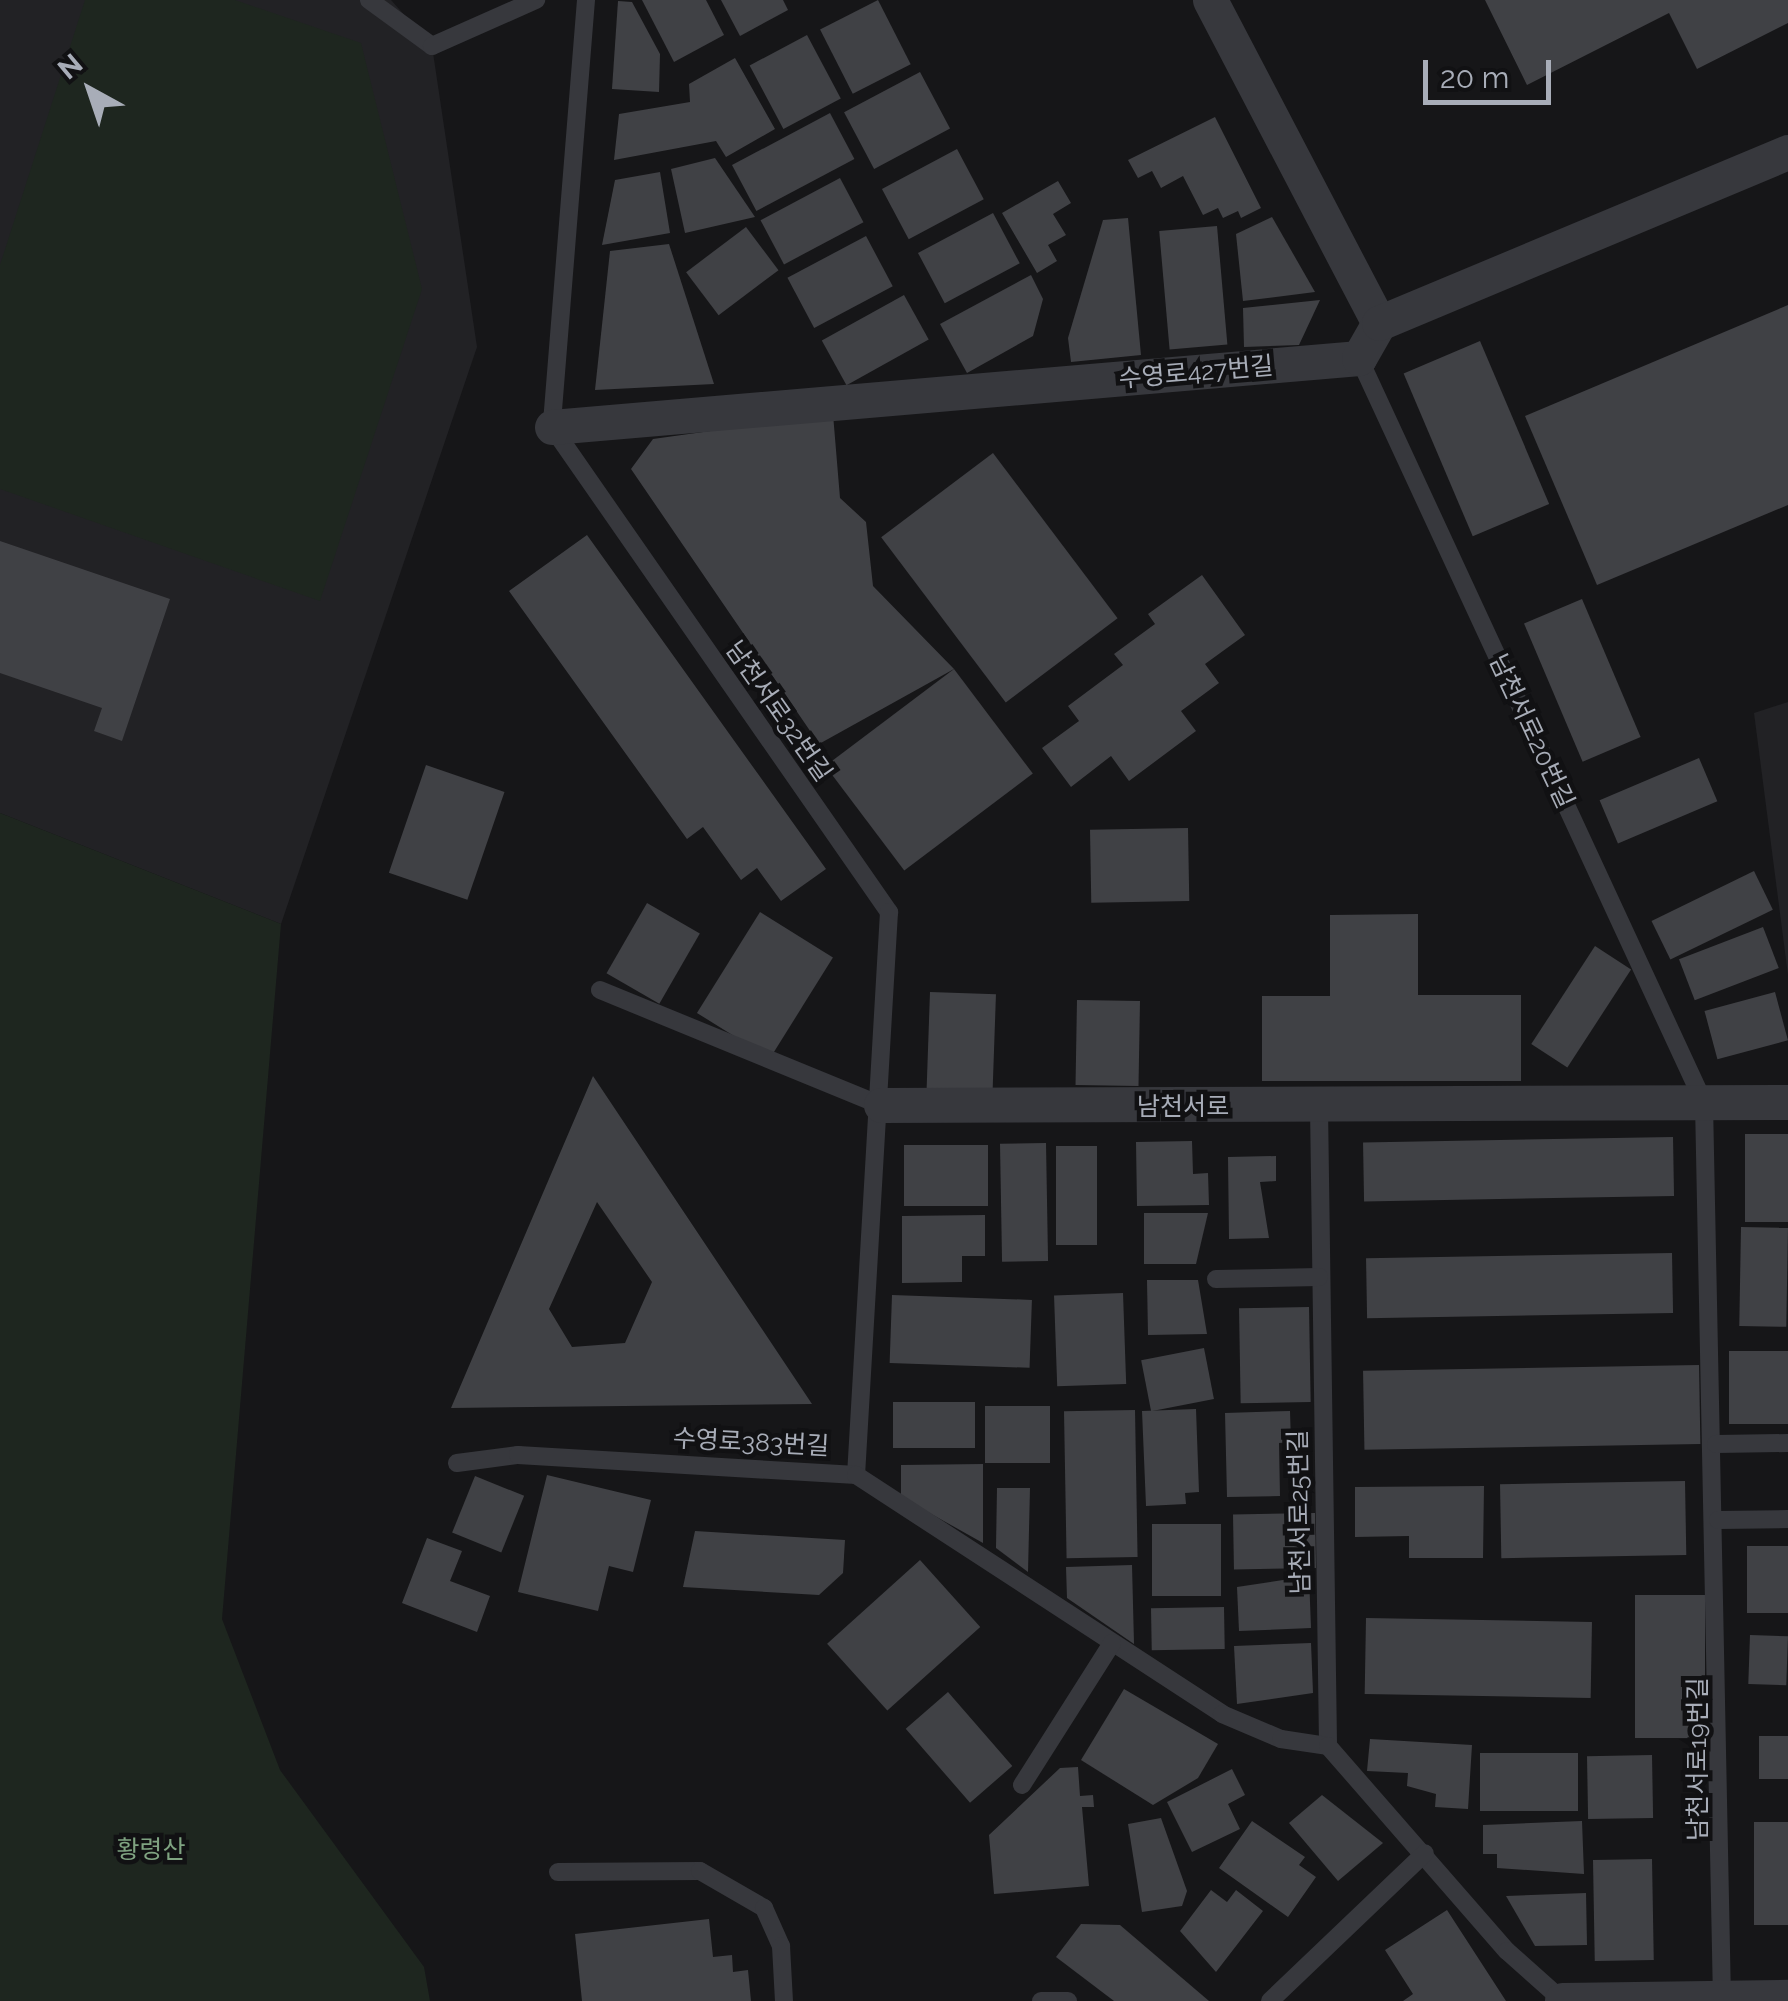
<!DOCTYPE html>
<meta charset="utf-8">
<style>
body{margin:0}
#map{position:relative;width:1788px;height:2001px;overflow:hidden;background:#161618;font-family:Raleway,"Noto Sans KR",sans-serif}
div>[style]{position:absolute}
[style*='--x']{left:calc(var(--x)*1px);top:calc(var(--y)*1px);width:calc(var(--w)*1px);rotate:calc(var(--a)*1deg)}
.built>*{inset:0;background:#222225}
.green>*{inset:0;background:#1e261f}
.building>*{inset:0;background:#404145;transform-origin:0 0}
.lane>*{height:18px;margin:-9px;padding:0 9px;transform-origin:9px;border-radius:9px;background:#37383d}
.street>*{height:35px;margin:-17.5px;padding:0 17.5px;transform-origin:17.5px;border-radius:17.5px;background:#37383d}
span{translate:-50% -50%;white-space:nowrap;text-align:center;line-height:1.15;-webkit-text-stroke:9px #111113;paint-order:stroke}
.street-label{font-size:25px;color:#a8adb8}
.park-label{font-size:25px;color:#7fa381}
.north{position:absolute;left:40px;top:40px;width:100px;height:100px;-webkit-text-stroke:8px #111113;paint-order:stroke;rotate:320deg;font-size:28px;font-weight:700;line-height:40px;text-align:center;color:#a8adb8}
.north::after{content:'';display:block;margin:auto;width:35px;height:45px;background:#a8adb8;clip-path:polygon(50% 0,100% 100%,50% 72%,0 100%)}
.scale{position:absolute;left:1423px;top:60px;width:128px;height:45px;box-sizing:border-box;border:5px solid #a8adb8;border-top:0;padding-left:12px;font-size:30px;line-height:35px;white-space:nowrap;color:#a8adb8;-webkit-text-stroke:8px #111113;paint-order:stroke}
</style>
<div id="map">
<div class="built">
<i style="clip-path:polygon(0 0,391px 0,432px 46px,477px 347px,281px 924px,0 813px)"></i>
<i style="clip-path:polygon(1788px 702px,1788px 975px,1754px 713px)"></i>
</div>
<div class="green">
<i style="clip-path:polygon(85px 0,235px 0,361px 43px,422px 289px,320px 601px,0 489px,0 265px)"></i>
<i style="clip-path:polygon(0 813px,281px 924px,222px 1619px,280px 1770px,424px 1967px,430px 2001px,0 2001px)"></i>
</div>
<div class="building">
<i style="clip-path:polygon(642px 0,706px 0,724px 35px,674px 62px)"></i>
<i style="clip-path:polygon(721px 0,783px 0,788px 10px,740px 36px)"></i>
<i style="left:878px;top:0;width:72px;height:65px;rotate:63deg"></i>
<i style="clip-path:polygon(1485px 0,1788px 0,1788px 23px,1697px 69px,1669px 13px,1527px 85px)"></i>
<i style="clip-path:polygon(618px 1px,632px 2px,660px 54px,659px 92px,612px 89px)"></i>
<i style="left:807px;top:35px;width:72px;height:65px;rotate:62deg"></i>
<i style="clip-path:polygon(735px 58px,775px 129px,726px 157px,716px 141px,614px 160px,619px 114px,690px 102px,689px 84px)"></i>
<i style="left:920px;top:72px;width:64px;height:86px;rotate:62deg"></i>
<i style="left:830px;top:113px;width:52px;height:111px;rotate:62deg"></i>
<i style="clip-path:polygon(1215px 117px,1261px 208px,1241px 218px,1238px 211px,1223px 218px,1218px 208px,1203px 215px,1183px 176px,1161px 188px,1152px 171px,1138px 178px,1128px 160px)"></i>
<i style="left:957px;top:149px;width:57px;height:85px;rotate:62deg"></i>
<i style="clip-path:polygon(715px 158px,755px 217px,685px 233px,671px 169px)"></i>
<i style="clip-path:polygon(660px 172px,670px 233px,602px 245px,615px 180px)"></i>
<i style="left:840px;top:178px;width:50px;height:90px;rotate:62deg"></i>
<i style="clip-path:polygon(1058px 181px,1071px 203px,1053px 214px,1066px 235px,1048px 245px,1057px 261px,1037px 273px,1002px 213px)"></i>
<i style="left:993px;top:213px;width:57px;height:85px;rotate:62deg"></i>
<i style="clip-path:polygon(1272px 217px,1315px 292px,1243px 301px,1236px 234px)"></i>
<i style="clip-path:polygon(1128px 218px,1141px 355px,1071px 362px,1068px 338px,1103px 220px)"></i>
<i style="left:1217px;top:226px;width:119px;height:58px;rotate:85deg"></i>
<i style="left:746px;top:227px;width:54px;height:75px;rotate:53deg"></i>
<i style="left:866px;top:236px;width:57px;height:89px;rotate:62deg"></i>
<i style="clip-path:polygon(669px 244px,714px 384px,595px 390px,610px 251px)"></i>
<i style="clip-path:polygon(1031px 275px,1043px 299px,1033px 336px,967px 373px,940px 324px)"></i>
<i style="left:904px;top:295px;width:51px;height:94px;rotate:61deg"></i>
<i style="clip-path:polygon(1320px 300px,1299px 345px,1244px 347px,1243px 308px)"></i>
<i style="clip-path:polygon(1788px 305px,1788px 505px,1597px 585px,1525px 416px)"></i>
<i style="left:1480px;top:341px;width:177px;height:83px;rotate:67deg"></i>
<i style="clip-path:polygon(833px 414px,840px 498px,866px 522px,873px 586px,954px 669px,819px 744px,631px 469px,653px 439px)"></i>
<i style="left:993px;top:453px;width:207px;height:140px;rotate:53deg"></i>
<i style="clip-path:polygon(587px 535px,826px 869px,781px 901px,757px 868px,741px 880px,703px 827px,687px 839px,509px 591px)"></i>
<i style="clip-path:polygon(0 541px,170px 599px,122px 741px,94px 731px,102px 708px,0 673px)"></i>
<i style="clip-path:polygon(1202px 575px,1245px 635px,1205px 664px,1219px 683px,1181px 711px,1196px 731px,1129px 781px,1111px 756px,1071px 787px,1042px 748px,1079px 721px,1068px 706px,1123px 665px,1114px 654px,1155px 624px,1148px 614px)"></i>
<i style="left:1582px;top:599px;width:150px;height:63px;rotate:67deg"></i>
<i style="left:954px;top:669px;width:131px;height:161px;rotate:53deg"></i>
<i style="left:1699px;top:758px;width:47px;height:108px;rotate:67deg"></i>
<i style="left:426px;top:765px;width:83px;height:114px;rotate:19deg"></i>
<i style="left:1188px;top:828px;width:73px;height:98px;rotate:89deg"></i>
<i style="left:1754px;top:871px;width:43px;height:114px;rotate:64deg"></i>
<i style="left:647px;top:903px;width:61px;height:81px;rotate:30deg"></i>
<i style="left:760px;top:912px;width:86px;height:119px;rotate:32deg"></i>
<i style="clip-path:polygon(1418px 914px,1418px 995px,1521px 995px,1521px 1081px,1262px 1081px,1262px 996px,1330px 996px,1330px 915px)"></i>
<i style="left:1763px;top:927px;width:44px;height:90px;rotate:69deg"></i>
<i style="left:1595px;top:946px;width:43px;height:117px;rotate:33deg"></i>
<i style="left:930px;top:992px;width:66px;height:97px;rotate:2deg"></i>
<i style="left:1775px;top:992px;width:50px;height:73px;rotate:75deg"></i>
<i style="left:1077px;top:1000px;width:63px;height:85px;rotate:1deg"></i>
<i style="clip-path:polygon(evenodd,593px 1076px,812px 1404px,451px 1408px,593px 1076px,597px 1202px,652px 1282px,625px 1343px,572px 1347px,549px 1309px,597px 1202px)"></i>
<i style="left:1788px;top:1134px;width:88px;height:43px;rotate:90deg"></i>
<i style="left:1673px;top:1137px;width:59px;height:310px;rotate:89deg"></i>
<i style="clip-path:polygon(1192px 1141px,1193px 1174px,1208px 1173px,1209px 1205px,1137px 1206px,1136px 1142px)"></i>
<i style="left:1046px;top:1143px;width:118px;height:46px;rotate:89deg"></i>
<i style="left:988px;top:1145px;width:61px;height:84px;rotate:90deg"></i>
<i style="left:1056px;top:1146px;width:41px;height:99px"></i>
<i style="clip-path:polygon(1276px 1156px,1276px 1181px,1260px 1182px,1269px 1238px,1229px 1239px,1228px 1157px)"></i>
<i style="clip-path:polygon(1144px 1213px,1208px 1213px,1196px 1264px,1144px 1264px)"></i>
<i style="clip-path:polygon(985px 1215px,985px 1256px,962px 1256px,962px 1282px,902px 1283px,902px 1216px)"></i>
<i style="left:1741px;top:1227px;width:47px;height:99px;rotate:1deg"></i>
<i style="left:1672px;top:1253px;width:60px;height:306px;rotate:89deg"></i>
<i style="clip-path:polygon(1147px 1280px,1198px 1280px,1207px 1334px,1148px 1335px)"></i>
<i style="left:1123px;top:1293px;width:91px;height:69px;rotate:88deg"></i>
<i style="left:892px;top:1295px;width:140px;height:68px;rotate:2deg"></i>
<i style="left:1309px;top:1307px;width:95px;height:70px;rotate:89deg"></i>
<i style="left:1204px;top:1348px;width:52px;height:64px;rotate:79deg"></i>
<i style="left:1788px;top:1351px;width:73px;height:59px;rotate:90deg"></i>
<i style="left:1699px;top:1365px;width:79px;height:336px;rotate:89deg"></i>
<i style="left:975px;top:1402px;width:46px;height:82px;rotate:90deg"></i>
<i style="left:985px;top:1406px;width:65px;height:57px"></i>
<i style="clip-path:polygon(1196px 1409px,1199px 1492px,1185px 1493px,1186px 1504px,1146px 1506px,1142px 1411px)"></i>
<i style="left:1135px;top:1410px;width:147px;height:71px;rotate:89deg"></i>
<i style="clip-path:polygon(1290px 1411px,1291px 1442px,1279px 1443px,1280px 1496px,1227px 1497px,1225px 1413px)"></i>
<i style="clip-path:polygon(983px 1464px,983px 1543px,901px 1497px,901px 1465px)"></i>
<i style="clip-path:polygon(547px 1475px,651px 1500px,633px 1572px,609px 1566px,598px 1611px,518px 1592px)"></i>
<i style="left:475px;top:1476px;width:53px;height:61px;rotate:22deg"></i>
<i style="left:1685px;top:1481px;width:74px;height:185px;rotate:89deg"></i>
<i style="clip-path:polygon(1484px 1486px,1483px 1558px,1409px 1558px,1409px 1536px,1355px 1537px,1355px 1487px)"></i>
<i style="clip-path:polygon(997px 1488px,1030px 1488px,1028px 1572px,996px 1548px)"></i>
<i style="left:1315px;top:1513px;width:55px;height:82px;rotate:89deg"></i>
<i style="left:1152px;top:1524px;width:69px;height:72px"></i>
<i style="clip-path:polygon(695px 1531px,845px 1540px,843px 1573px,819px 1595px,683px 1587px)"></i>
<i style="clip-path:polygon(427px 1538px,462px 1551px,450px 1581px,490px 1596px,477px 1632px,402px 1603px)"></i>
<i style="left:1788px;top:1546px;width:67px;height:41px;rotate:90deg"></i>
<i style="left:920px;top:1560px;width:90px;height:125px;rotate:48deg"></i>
<i style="clip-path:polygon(1132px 1565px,1134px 1644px,1067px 1598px,1066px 1567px)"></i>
<i style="clip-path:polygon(1309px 1576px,1311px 1628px,1239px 1631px,1237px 1587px)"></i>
<i style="left:1635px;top:1595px;width:70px;height:143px"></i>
<i style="left:1224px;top:1607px;width:42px;height:73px;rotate:89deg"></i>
<i style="left:1366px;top:1618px;width:226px;height:76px;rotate:1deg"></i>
<i style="left:1750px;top:1635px;width:38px;height:49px;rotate:2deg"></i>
<i style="clip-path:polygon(1311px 1643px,1313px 1693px,1237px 1704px,1234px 1646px)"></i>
<i style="clip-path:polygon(1124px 1689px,1218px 1744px,1198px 1778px,1153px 1805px,1081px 1760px)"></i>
<i style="left:948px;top:1692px;width:98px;height:56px;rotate:49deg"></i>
<i style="left:1788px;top:1736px;width:43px;height:29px;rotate:90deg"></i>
<i style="clip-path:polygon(1370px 1739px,1472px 1745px,1468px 1809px,1435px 1807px,1436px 1794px,1407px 1786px,1408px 1773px,1367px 1771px)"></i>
<i style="left:1480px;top:1753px;width:98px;height:58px"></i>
<i style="left:1652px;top:1755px;width:63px;height:65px;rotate:89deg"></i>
<i style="clip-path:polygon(1078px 1767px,1080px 1796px,1093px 1795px,1094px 1807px,1082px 1807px,1089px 1886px,994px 1894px,989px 1835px,1060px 1768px)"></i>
<i style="clip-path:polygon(1232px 1769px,1245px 1795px,1228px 1804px,1240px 1829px,1192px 1852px,1167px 1802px)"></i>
<i style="clip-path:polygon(1322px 1795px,1383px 1843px,1338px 1881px,1289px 1823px)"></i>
<i style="clip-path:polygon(1161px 1818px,1187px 1891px,1182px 1906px,1142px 1912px,1128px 1824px)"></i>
<i style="clip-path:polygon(1252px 1821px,1305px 1857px,1299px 1865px,1316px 1877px,1288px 1917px,1219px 1868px)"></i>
<i style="clip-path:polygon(1582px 1821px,1584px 1874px,1497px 1868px,1497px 1854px,1483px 1854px,1483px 1825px)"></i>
<i style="left:1788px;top:1822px;width:103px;height:34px;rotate:90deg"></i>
<i style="left:1652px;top:1859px;width:101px;height:59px;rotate:89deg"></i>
<i style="clip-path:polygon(1211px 1890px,1227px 1902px,1236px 1890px,1263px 1911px,1216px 1972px,1180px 1931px)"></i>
<i style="clip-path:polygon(1586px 1893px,1587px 1945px,1535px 1946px,1506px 1896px)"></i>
<i style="clip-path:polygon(1447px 1910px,1506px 2001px,1403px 2001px,1413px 1994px,1385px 1950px)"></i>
<i style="clip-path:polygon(709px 1919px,713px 1957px,732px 1955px,733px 1972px,748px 1970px,751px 2001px,582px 2001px,575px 1934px)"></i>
<i style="clip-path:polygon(1081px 1924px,1120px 1925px,1209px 2001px,1114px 2001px,1056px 1957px)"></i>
</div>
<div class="lane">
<i style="--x:369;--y:0;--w:78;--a:36.1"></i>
<i style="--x:432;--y:46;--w:114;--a:-23.9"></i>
<i style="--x:586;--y:0;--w:428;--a:94.6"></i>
<i style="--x:552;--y:427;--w:591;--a:55.21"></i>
<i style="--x:889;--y:912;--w:564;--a:93.35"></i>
<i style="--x:1359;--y:358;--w:821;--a:65.15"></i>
<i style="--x:1704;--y:1103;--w:895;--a:88.85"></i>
<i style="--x:600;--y:990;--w:304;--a:22.3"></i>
<i style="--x:1319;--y:1107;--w:639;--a:89.19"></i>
<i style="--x:1216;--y:1279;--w:103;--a:-1.1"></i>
<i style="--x:1716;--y:1444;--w:72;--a:-0.8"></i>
<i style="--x:457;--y:1463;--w:62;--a:-7.5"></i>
<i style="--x:518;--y:1455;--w:339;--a:3.4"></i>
<i style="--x:856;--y:1475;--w:437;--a:33.1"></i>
<i style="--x:1222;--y:1714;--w:64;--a:23"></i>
<i style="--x:1281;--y:1739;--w:48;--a:8.5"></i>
<i style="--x:1328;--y:1746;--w:272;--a:48.9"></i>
<i style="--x:1507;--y:1951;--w:74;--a:41.7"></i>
<i style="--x:1718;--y:1520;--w:70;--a:-0.8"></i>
<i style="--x:1022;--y:1785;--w:168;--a:-57.6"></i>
<i style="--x:558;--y:1872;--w:142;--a:-0.4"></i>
<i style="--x:700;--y:1871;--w:74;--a:30"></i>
<i style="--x:764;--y:1908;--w:42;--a:65.9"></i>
<i style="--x:781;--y:1946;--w:55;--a:86.9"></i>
<i style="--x:1041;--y:2001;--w:27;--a:0"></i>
<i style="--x:1270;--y:2001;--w:214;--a:-43.7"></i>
</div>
<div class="street">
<i style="--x:1210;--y:0;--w:365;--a:62.4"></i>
<i style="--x:552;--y:427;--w:810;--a:-4.89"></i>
<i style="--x:1359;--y:358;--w:40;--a:-60.3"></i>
<i style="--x:1379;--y:323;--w:443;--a:-22.7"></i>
<i style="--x:881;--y:1105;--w:907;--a:-0.19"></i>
<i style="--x:1562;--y:2000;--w:226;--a:-0.8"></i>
</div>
<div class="street-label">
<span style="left:1196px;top:372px;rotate:-5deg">수영로427번길</span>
<span style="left:779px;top:711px;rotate:55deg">남천서로32번길</span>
<span style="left:1532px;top:731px;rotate:65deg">남천서로20번길</span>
<span style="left:1183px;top:1106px">남천서로</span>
<span style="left:751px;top:1442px;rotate:3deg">수영로383번길</span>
<span style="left:1299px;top:1512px;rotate:-91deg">남천서로25번길</span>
<span style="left:1697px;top:1759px;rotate:-90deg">남천서로19번길</span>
</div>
<div class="park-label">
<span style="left:151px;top:1849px">황령산</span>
</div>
<div class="north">N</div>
<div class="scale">20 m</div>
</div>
